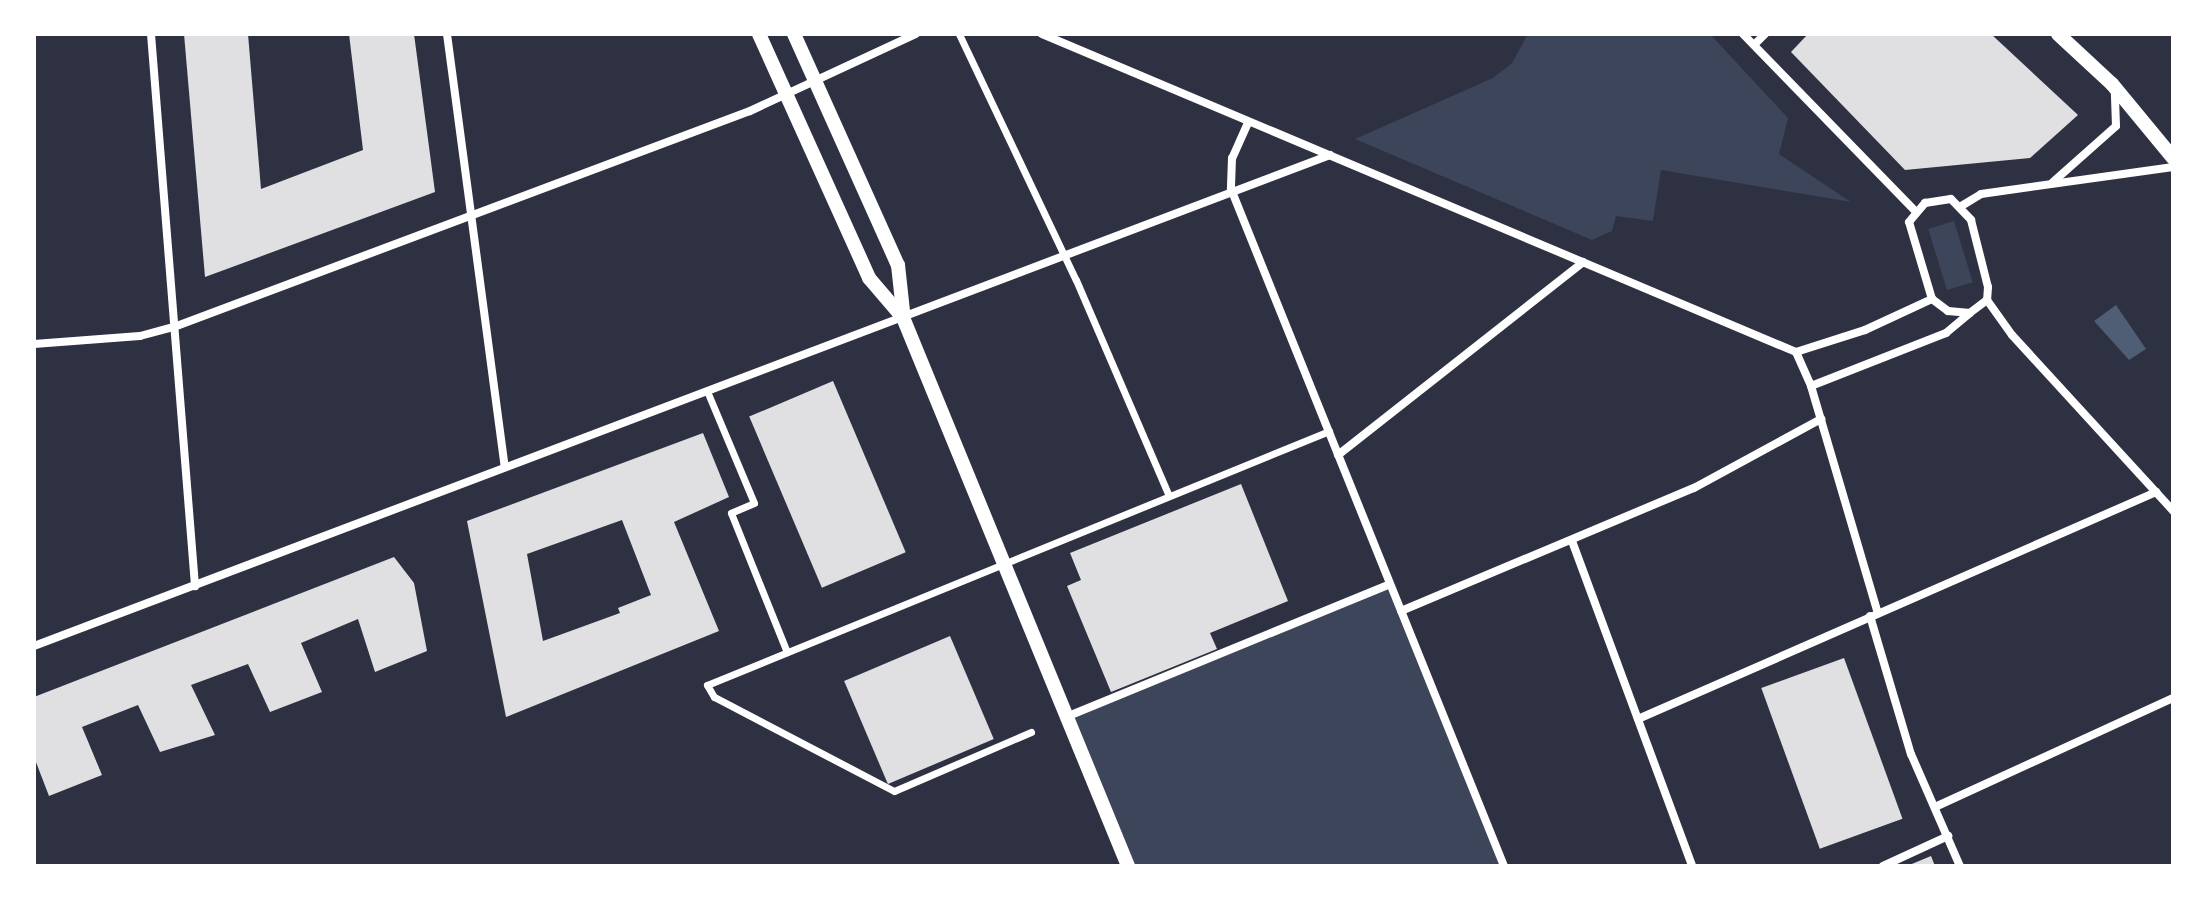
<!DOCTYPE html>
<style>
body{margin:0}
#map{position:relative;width:2207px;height:900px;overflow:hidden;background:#2d3142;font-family:"Zilla Slab",serif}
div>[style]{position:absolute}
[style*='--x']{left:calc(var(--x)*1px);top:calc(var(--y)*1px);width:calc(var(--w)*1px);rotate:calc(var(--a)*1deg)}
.green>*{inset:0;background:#3c4559;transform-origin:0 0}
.water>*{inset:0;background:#4f5d75}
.building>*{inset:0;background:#e0e0e3;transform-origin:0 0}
.pedestrian>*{height:7px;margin:-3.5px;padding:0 3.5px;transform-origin:3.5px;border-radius:3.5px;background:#fff}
.minor>*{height:8px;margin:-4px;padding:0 4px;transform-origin:4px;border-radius:4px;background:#fff}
.secondary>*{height:14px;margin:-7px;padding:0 7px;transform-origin:7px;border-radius:7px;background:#fff}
span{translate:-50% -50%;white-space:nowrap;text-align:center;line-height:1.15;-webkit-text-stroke:6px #fff;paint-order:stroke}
.frame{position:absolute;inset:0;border:36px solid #fff;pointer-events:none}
</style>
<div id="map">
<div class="green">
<i style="clip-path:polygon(1528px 34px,1710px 34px,1788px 118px,1779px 154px,1851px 202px,1661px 170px,1653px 221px,1616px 216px,1612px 231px,1592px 240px,1355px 139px,1493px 78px,1512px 63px)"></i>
<i style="left:1954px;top:221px;width:64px;height:27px;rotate:73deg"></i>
<i style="clip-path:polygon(1390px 584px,1503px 866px,1128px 866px,1066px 717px)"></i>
</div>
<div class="water">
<i style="clip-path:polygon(2116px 305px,2146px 349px,2129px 360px,2094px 321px)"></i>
</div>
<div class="building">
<i style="clip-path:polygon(184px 34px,248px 34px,261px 189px,363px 150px,349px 34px,414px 34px,435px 192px,205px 277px)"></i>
<i style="clip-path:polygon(1808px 34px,1991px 34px,2078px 115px,2030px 158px,1905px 170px,1791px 52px)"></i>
<i style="left:833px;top:381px;width:186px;height:91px;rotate:67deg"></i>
<i style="clip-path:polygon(evenodd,703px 433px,729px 497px,674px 522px,719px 631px,506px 717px,467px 521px,703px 433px,622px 520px,651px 595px,618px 608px,620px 613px,543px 641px,527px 554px,622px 520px)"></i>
<i style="clip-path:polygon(1241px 484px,1288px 601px,1210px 633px,1217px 649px,1111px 692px,1067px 586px,1081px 580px,1070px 553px)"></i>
<i style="clip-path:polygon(394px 557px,414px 583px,427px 651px,375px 672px,358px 619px,301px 643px,322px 692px,270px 712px,248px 664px,191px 685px,215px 735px,160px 752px,138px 705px,82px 727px,102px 775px,49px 796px,34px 757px,34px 697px)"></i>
<i style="left:950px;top:636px;width:112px;height:115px;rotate:67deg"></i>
<i style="left:1844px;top:658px;width:171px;height:88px;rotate:70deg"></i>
<i style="clip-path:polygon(1931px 856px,1935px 866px,1907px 866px)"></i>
</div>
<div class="pedestrian">
<i style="--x:959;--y:34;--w:272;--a:64.6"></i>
<i style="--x:1076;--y:280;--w:235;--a:66.7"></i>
<i style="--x:707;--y:391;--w:121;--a:67.2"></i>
<i style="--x:754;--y:503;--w:25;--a:157"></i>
<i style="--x:731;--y:513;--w:150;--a:68.1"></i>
<i style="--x:1031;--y:732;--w:149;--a:156.7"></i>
<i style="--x:894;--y:791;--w:203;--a:-152.4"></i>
<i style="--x:714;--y:697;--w:14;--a:-120"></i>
<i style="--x:707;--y:685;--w:672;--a:-22.21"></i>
</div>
<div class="minor">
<i style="--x:151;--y:34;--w:554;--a:85.44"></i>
<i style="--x:447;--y:34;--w:436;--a:82.4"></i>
<i style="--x:1042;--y:34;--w:818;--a:22.87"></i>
<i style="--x:1796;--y:352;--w:72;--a:-17.7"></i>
<i style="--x:1865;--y:330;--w:74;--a:-24.8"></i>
<i style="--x:1743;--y:34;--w:247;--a:45.8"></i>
<i style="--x:1754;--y:45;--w:16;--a:-45"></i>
<i style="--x:1247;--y:125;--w:36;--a:114"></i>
<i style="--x:1232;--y:158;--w:31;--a:92"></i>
<i style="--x:1231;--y:189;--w:730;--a:68.04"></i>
<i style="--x:2053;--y:182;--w:84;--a:-41.6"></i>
<i style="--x:2116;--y:126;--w:33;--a:-92"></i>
<i style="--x:1951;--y:199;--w:29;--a:46"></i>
<i style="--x:1971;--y:220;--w:69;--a:75.8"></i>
<i style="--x:1988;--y:287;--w:13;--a:94"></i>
<i style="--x:1987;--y:300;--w:21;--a:143"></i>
<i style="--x:1970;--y:313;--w:22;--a:-175"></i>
<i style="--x:1948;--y:311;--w:20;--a:-143"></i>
<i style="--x:1932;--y:299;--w:80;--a:-106.6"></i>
<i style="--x:1909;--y:222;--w:25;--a:-50"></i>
<i style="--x:1925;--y:203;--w:26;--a:-9"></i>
<i style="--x:1963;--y:205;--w:21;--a:-31"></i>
<i style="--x:1981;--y:194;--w:194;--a:-8"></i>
<i style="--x:1987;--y:300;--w:43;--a:54.5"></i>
<i style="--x:2012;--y:335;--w:239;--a:47.5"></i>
<i style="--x:34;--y:344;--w:106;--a:-4.3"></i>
<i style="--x:140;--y:336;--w:35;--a:-15"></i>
<i style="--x:174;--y:327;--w:615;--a:-20.56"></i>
<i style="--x:750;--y:111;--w:183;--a:-24.9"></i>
<i style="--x:1796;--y:352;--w:37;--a:66"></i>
<i style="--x:1811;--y:386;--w:237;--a:73.6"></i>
<i style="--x:1811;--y:386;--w:145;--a:-21.4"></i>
<i style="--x:1946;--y:333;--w:31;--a:-40"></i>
<i style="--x:1338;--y:455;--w:312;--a:-38.2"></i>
<i style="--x:1572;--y:541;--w:346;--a:69.7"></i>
<i style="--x:1401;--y:611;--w:318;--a:-22.8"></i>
<i style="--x:1694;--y:488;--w:145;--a:-28.5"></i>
<i style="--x:1870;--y:616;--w:144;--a:73.5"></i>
<i style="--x:1911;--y:754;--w:122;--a:66.4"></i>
<i style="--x:34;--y:646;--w:1386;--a:-20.75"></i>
<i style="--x:1066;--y:717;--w:350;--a:-22.3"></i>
<i style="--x:1638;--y:719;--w:566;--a:-23.66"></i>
<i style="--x:1935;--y:807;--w:262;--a:-24.6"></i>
<i style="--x:1883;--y:866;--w:72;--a:-24.8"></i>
</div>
<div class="secondary">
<i style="--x:759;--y:34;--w:268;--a:65.7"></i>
<i style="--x:869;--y:278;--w:54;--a:49.5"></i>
<i style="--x:794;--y:34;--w:253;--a:65.8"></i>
<i style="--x:898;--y:265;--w:55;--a:83.8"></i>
<i style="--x:904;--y:320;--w:590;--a:67.69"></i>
<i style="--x:2058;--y:34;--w:74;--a:42.8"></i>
<i style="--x:2112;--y:84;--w:96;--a:50.5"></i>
</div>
<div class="frame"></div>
</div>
